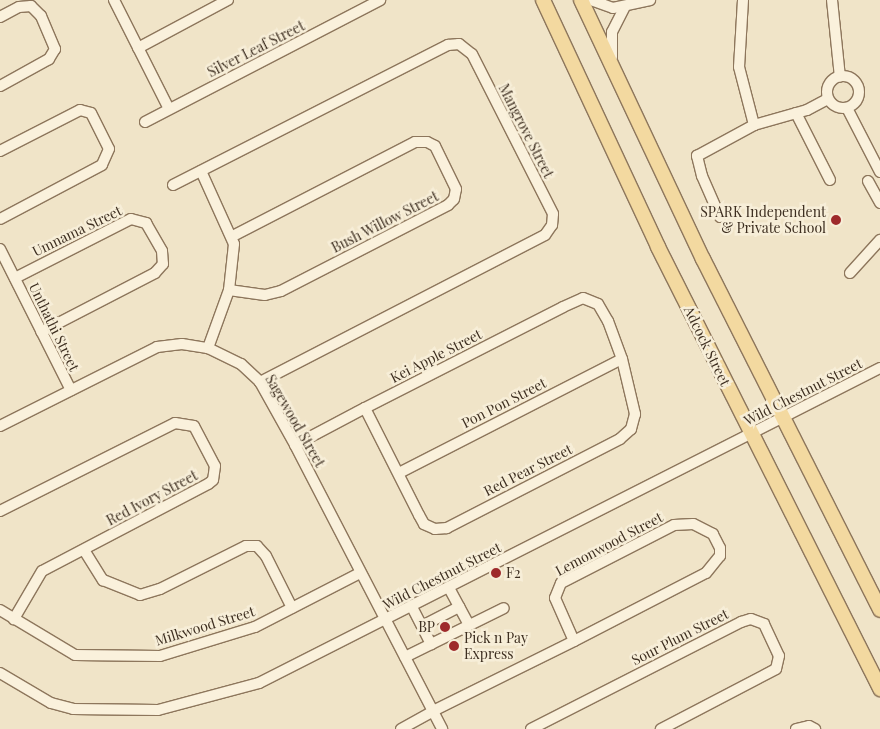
<!DOCTYPE html>
<style>
body{margin:0}
#map{position:relative;width:880px;height:729px;overflow:hidden;background:#f0e4c8;font-family:"Playfair Display",serif}
div>[style]{position:absolute}
[style*='--x']{left:calc(var(--x)*1px);top:calc(var(--y)*1px);width:calc(var(--w)*1px);rotate:calc(var(--a)*1deg)}
.roads{filter:drop-shadow(1px 0 #8d765c) drop-shadow(-1px 0 #8d765c) drop-shadow(0 1px #8d765c) drop-shadow(0 -1px #8d765c)}
.minor>*{height:10px;margin:-5px;padding:0 5px;transform-origin:5px;border-radius:5px;background:#faf1dc}
.minor>.ring{margin:-5px;padding:0;box-sizing:content-box;background:none;border:10px solid #faf1dc;border-radius:50%}
.major>*{height:14px;margin:-7px;padding:0 7px;transform-origin:7px;border-radius:7px;background:#f3d9a0}
.dots>*{width:14px;height:14px;translate:-50% -50%;box-sizing:border-box;border:2px solid #f7eed8;border-radius:50%}
span{translate:-50% -50%;white-space:nowrap;text-align:center;line-height:1.15;-webkit-text-stroke:5px #f7eed8;paint-order:stroke}
.street-label{font-size:14px;color:#3d2e20}
.poi-label{font-size:14px;color:#3d2e20}
.right{translate:-100% -50%;text-align:right}
.left{translate:0 -50%;text-align:left}
</style>
<div id="map">
<div class="roads">
<div class="minor">
<i style="--x:114;--y:0;--w:122;--a:63.2"></i>
<i style="--x:591;--y:0;--w:23;--a:20"></i>
<i style="--x:613;--y:8;--w:38;--a:-12"></i>
<i style="--x:743;--y:0;--w:67;--a:93.4"></i>
<i style="--x:739;--y:67;--w:60;--a:75.5"></i>
<i style="--x:832;--y:0;--w:77;--a:84.1"></i>
<i style="--x:0;--y:17;--w:21;--a:-28"></i>
<i style="--x:19;--y:7;--w:12;--a:-5"></i>
<i style="--x:31;--y:6;--w:14;--a:45"></i>
<i style="--x:41;--y:16;--w:36;--a:67"></i>
<i style="--x:55;--y:49;--w:12;--a:121"></i>
<i style="--x:49;--y:59;--w:56;--a:151.1"></i>
<i style="--x:138;--y:48;--w:102;--a:-28.1"></i>
<i style="--x:612;--y:57;--w:25;--a:-90"></i>
<i style="--x:612;--y:32;--w:28;--a:-63"></i>
<i class="ring" style="left:827px;top:76px;width:22px;height:22px"></i>
<i style="--x:847;--y:108;--w:72;--a:62.7"></i>
<i style="--x:796;--y:113;--w:75;--a:63.1"></i>
<i style="--x:145;--y:122;--w:265;--a:-27.4"></i>
<i style="--x:0;--y:151;--w:90;--a:-27.1"></i>
<i style="--x:80;--y:110;--w:11;--a:15"></i>
<i style="--x:91;--y:113;--w:40;--a:63.4"></i>
<i style="--x:109;--y:149;--w:17;--a:114"></i>
<i style="--x:102;--y:165;--w:115;--a:152.1"></i>
<i style="--x:201;--y:171;--w:80;--a:65.7"></i>
<i style="--x:234;--y:244;--w:46;--a:96.2"></i>
<i style="--x:229;--y:290;--w:62;--a:109.9"></i>
<i style="--x:868;--y:181;--w:25;--a:61"></i>
<i style="--x:173;--y:185;--w:309;--a:-27"></i>
<i style="--x:448;--y:45;--w:11;--a:-5"></i>
<i style="--x:459;--y:44;--w:16;--a:38"></i>
<i style="--x:472;--y:54;--w:179;--a:63.1"></i>
<i style="--x:553;--y:214;--w:11;--a:95"></i>
<i style="--x:552;--y:225;--w:12;--a:125"></i>
<i style="--x:545;--y:235;--w:321;--a:152.7"></i>
<i style="--x:720;--y:217;--w:45;--a:-113.7"></i>
<i style="--x:702;--y:176;--w:21;--a:-104"></i>
<i style="--x:697;--y:156;--w:65;--a:-28.5"></i>
<i style="--x:754;--y:125;--w:55;--a:-15.8"></i>
<i style="--x:807;--y:110;--w:24;--a:-28"></i>
<i style="--x:0;--y:249;--w:158;--a:63.3"></i>
<i style="--x:850;--y:273;--w:45;--a:-47.7"></i>
<i style="--x:15;--y:278;--w:130;--a:-27"></i>
<i style="--x:131;--y:219;--w:16;--a:15"></i>
<i style="--x:146;--y:223;--w:32;--a:60"></i>
<i style="--x:162;--y:251;--w:13;--a:86"></i>
<i style="--x:163;--y:264;--w:12;--a:132"></i>
<i style="--x:155;--y:273;--w:128;--a:152.6"></i>
<i style="--x:229;--y:290;--w:36;--a:8"></i>
<i style="--x:265;--y:295;--w:16;--a:-14"></i>
<i style="--x:281;--y:291;--w:188;--a:-27.2"></i>
<i style="--x:448;--y:205;--w:8;--a:-45"></i>
<i style="--x:454;--y:199;--w:10;--a:-79"></i>
<i style="--x:456;--y:189;--w:48;--a:-116"></i>
<i style="--x:435;--y:146;--w:9;--a:-153"></i>
<i style="--x:427;--y:142;--w:12;--a:180"></i>
<i style="--x:415;--y:142;--w:205;--a:152.7"></i>
<i style="--x:0;--y:426;--w:176;--a:-26.7"></i>
<i style="--x:157;--y:347;--w:25;--a:-7"></i>
<i style="--x:182;--y:344;--w:26;--a:9"></i>
<i style="--x:208;--y:348;--w:37;--a:26"></i>
<i style="--x:241;--y:364;--w:26;--a:43"></i>
<i style="--x:260;--y:382;--w:72;--a:60.9"></i>
<i style="--x:295;--y:445;--w:320;--a:62.6"></i>
<i style="--x:295;--y:445;--w:79;--a:-27.9"></i>
<i style="--x:365;--y:408;--w:222;--a:-27"></i>
<i style="--x:563;--y:307;--w:22;--a:-24"></i>
<i style="--x:583;--y:298;--w:16;--a:22"></i>
<i style="--x:598;--y:304;--w:20;--a:60"></i>
<i style="--x:608;--y:321;--w:40;--a:69.8"></i>
<i style="--x:622;--y:359;--w:57;--a:76.7"></i>
<i style="--x:635;--y:414;--w:16;--a:105"></i>
<i style="--x:631;--y:429;--w:15;--a:138"></i>
<i style="--x:620;--y:439;--w:195;--a:152.8"></i>
<i style="--x:447;--y:528;--w:12;--a:175"></i>
<i style="--x:435;--y:529;--w:12;--a:-156"></i>
<i style="--x:424;--y:524;--w:10;--a:-119"></i>
<i style="--x:419;--y:515;--w:120;--a:-116.8"></i>
<i style="--x:399;--y:473;--w:250;--a:-27.1"></i>
<i style="--x:0;--y:511;--w:196;--a:-26.7"></i>
<i style="--x:175;--y:423;--w:19;--a:9"></i>
<i style="--x:194;--y:426;--w:45;--a:62.3"></i>
<i style="--x:215;--y:466;--w:14;--a:98"></i>
<i style="--x:213;--y:480;--w:6;--a:141"></i>
<i style="--x:208;--y:484;--w:187;--a:152.3"></i>
<i style="--x:42;--y:571;--w:56;--a:120.3"></i>
<i style="--x:84;--y:550;--w:36;--a:58"></i>
<i style="--x:103;--y:580;--w:40;--a:22"></i>
<i style="--x:140;--y:595;--w:21;--a:-17"></i>
<i style="--x:160;--y:589;--w:96;--a:-26.6"></i>
<i style="--x:246;--y:546;--w:11;--a:0"></i>
<i style="--x:257;--y:546;--w:13;--a:48"></i>
<i style="--x:266;--y:556;--w:58;--a:63.4"></i>
<i style="--x:449;--y:588;--w:42;--a:61.6"></i>
<i style="--x:412;--y:607;--w:42;--a:62.8"></i>
<i style="--x:0;--y:610;--w:87;--a:31"></i>
<i style="--x:75;--y:655;--w:85;--a:0.7"></i>
<i style="--x:160;--y:656;--w:99;--a:-17"></i>
<i style="--x:255;--y:627;--w:118;--a:-27.2"></i>
<i style="--x:422;--y:626;--w:42;--a:-27.2"></i>
<i style="--x:405;--y:657;--w:110;--a:-26.3"></i>
<i style="--x:0;--y:673;--w:59;--a:30.5"></i>
<i style="--x:51;--y:703;--w:23;--a:15"></i>
<i style="--x:73;--y:709;--w:85;--a:0.7"></i>
<i style="--x:158;--y:710;--w:105;--a:-15"></i>
<i style="--x:259;--y:683;--w:696;--a:-26.9"></i>
<i style="--x:401;--y:729;--w:37;--a:-29"></i>
<i style="--x:433;--y:711;--w:157;--a:-26.4"></i>
<i style="--x:574;--y:641;--w:148;--a:-27.3"></i>
<i style="--x:706;--y:573;--w:22;--a:-51"></i>
<i style="--x:720;--y:556;--w:8;--a:-90"></i>
<i style="--x:720;--y:548;--w:16;--a:-117"></i>
<i style="--x:713;--y:534;--w:22;--a:-153"></i>
<i style="--x:693;--y:524;--w:19;--a:177"></i>
<i style="--x:674;--y:525;--w:127;--a:152.8"></i>
<i style="--x:561;--y:583;--w:16;--a:112"></i>
<i style="--x:555;--y:598;--w:47;--a:66.2"></i>
<i style="--x:531;--y:729;--w:236;--a:-27"></i>
<i style="--x:741;--y:622;--w:10;--a:-17"></i>
<i style="--x:751;--y:619;--w:14;--a:21"></i>
<i style="--x:764;--y:624;--w:35;--a:65"></i>
<i style="--x:779;--y:656;--w:13;--a:103"></i>
<i style="--x:776;--y:669;--w:130;--a:152.4"></i>
<i style="--x:796;--y:729;--w:13;--a:-13"></i>
<i style="--x:809;--y:726;--w:7;--a:27"></i>
</div>
<div class="major">
<i style="--x:543;--y:0;--w:272;--a:65"></i>
<i style="--x:658;--y:247;--w:495;--a:63.3"></i>
<i style="--x:581;--y:0;--w:286;--a:64.8"></i>
<i style="--x:703;--y:259;--w:393;--a:63.2"></i>
</div>
</div>
<div class="dots">
<i style="left:836px;top:220px;background:#9e2a2b"></i>
<i style="left:496px;top:573px;background:#9e2a2b"></i>
<i style="left:445px;top:627px;background:#9e2a2b"></i>
<i style="left:454px;top:646px;background:#9e2a2b"></i>
</div>
<div class="street-label">
<span style="left:256px;top:49px;rotate:-27deg">Silver Leaf Street</span>
<span style="left:526px;top:131px;rotate:63deg">Mangrove Street</span>
<span style="left:385px;top:222px;rotate:-27deg">Bush Willow Street</span>
<span style="left:77px;top:231px;rotate:-26deg">Umnama Street</span>
<span style="left:54px;top:327px;rotate:64deg">Unthathi Street</span>
<span style="left:707px;top:346px;rotate:64deg">Adcock Street</span>
<span style="left:436px;top:356px;rotate:-27deg">Kei Apple Street</span>
<span style="left:803px;top:392px;rotate:-27deg">Wild Chestnut Street</span>
<span style="left:504px;top:403px;rotate:-27deg">Pon Pon Street</span>
<span style="left:295px;top:421px;rotate:60deg">Sagewood Street</span>
<span style="left:528px;top:470px;rotate:-27deg">Red Pear Street</span>
<span style="left:152px;top:498px;rotate:-28deg">Red Ivory Street</span>
<span style="left:609px;top:544px;rotate:-28deg">Lemonwood Street</span>
<span style="left:442px;top:576px;rotate:-27deg">Wild Chestnut Street</span>
<span style="left:205px;top:626px;rotate:-17deg">Milkwood Street</span>
<span style="left:680px;top:637px;rotate:-27deg">Sour Plum Street</span>
</div>
<div class="poi-label">
<span class="right" style="left:826px;top:220px">SPARK Independent<br>&amp; Private School</span>
<span class="left" style="left:506px;top:573px">F2</span>
<span class="right" style="left:435px;top:627px">BP</span>
<span class="left" style="left:464px;top:646px">Pick n Pay<br>Express</span>
</div>
</div>
